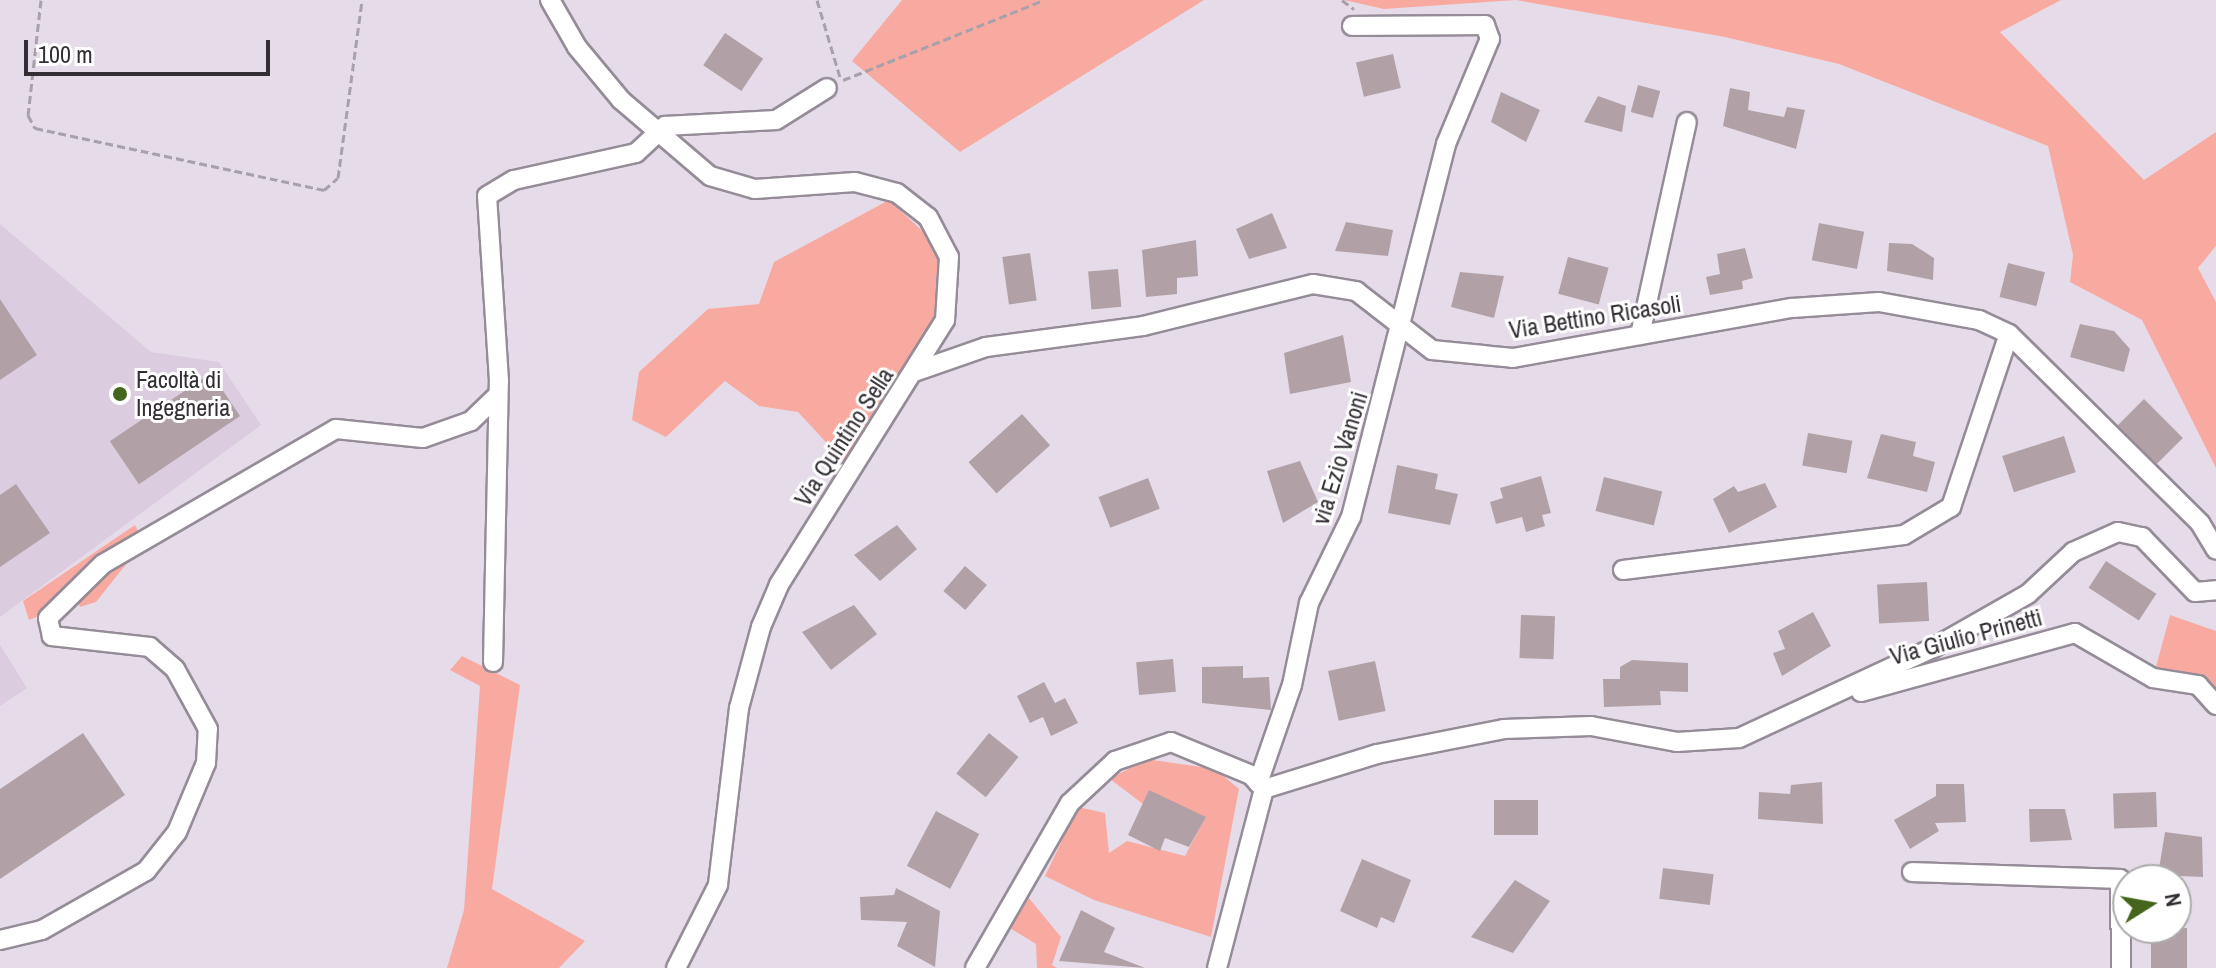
<!DOCTYPE html>
<meta charset="utf-8">
<style>
body{margin:0}
#map{position:relative;width:2216px;height:968px;overflow:hidden;background:#e6dce9;font-family:"Archivo Narrow",sans-serif}
div>[style]{position:absolute}
[style*='--x']{left:calc(var(--x)*1px);top:calc(var(--y)*1px);width:calc(var(--w)*1px);rotate:calc(var(--a)*1deg)}
.built>*{inset:0;background:#dbccdf}
.green>*{inset:0;background:#f8aaa1}
.building>*{inset:0;background:#b1a1a7;transform-origin:0 0}
.path>*{height:3px;margin-top:-1.5px;transform-origin:0;background:repeating-linear-gradient(90deg,#a8a0aa 0 8px,transparent 0 12px)}
.roads{filter:drop-shadow(2px 0 #958c98) drop-shadow(-2px 0 #958c98) drop-shadow(0 2px #958c98) drop-shadow(0 -2px #958c98)}
.minor>*{height:18px;margin:-9px;padding:0 9px;transform-origin:9px;border-radius:9px;background:#fff}
.dots>*{width:22px;height:22px;translate:-50% -50%;box-sizing:border-box;border:4px solid #fff;border-radius:50%}
span{translate:-50% -50%;white-space:nowrap;text-align:center;line-height:1.15;-webkit-text-stroke:6px #fff;paint-order:stroke}
.street-label{font-size:24px;color:#322e33}
.poi-label{font-size:24px;color:#322e33}
.left{translate:0 -50%;text-align:left}
.north{position:absolute;left:2112px;top:864px;width:80px;height:80px;box-sizing:border-box;background:#fff;border:2px solid #adabad;border-radius:50%;rotate:79deg;font-size:22px;font-weight:700;line-height:32px;text-align:center;color:#322e33}
.north::after{content:'';display:block;margin:auto;width:28px;height:36px;background:#44651b;clip-path:polygon(50% 0,100% 100%,50% 72%,0 100%)}
.scale{position:absolute;left:24px;top:40px;width:246px;height:36px;box-sizing:border-box;border:4px solid #322e33;border-top:0;padding-left:10px;font-size:24px;line-height:28px;white-space:nowrap;color:#322e33;-webkit-text-stroke:6px #fff;paint-order:stroke}
</style>
<div id="map">
<div class="built">
<i style="clip-path:polygon(0 224px,151px 352px,219px 362px,261px 425px,0 617px)"></i>
<i style="clip-path:polygon(0 645px,27px 688px,0 706px)"></i>
</div>
<div class="green">
<i style="clip-path:polygon(902px 0,1204px 0,960px 152px,852px 61px)"></i>
<i style="clip-path:polygon(1344px 0,2061px 0,2000px 32px,2144px 180px,2216px 132px,2216px 246px,2198px 268px,2216px 302px,2216px 468px,2142px 320px,2070px 282px,2073px 255px,2048px 146px,1839px 64px,1725px 37px,1516px 0,1384px 9px)"></i>
<i style="clip-path:polygon(889px 200px,932px 240px,942px 274px,937px 318px,847px 465px,798px 412px,759px 406px,725px 381px,666px 437px,632px 420px,639px 372px,708px 309px,759px 304px,774px 262px)"></i>
<i style="clip-path:polygon(135px 525px,143px 543px,96px 602px,80px 607px,78px 600px,29px 620px,23px 601px)"></i>
<i style="clip-path:polygon(2170px 615px,2216px 631px,2216px 705px,2198px 685px,2153px 678px)"></i>
<i style="clip-path:polygon(462px 656px,520px 685px,492px 889px,585px 941px,559px 968px,447px 968px,464px 910px,480px 686px,450px 670px)"></i>
<i style="clip-path:polygon(1146px 759px,1215px 769px,1239px 789px,1211px 937px,1094px 900px,1045px 876px,1078px 807px,1105px 813px,1109px 853px,1127px 841px,1185px 856px,1205px 818px,1143px 804px,1110px 779px)"></i>
<i style="clip-path:polygon(1028px 897px,1061px 937px,1052px 965px,1057px 968px,1037px 968px,1036px 944px,1010px 928px)"></i>
</div>
<div class="building">
<i style="left:725px;top:33px;width:46px;height:39px;rotate:34deg"></i>
<i style="left:1393px;top:54px;width:35px;height:38px;rotate:77deg"></i>
<i style="left:1638px;top:85px;width:23px;height:28px;rotate:15deg"></i>
<i style="clip-path:polygon(1730px 88px,1750px 92px,1748px 110px,1784px 117px,1787px 107px,1805px 110px,1796px 149px,1723px 126px)"></i>
<i style="clip-path:polygon(1501px 92px,1540px 110px,1526px 142px,1491px 122px)"></i>
<i style="clip-path:polygon(1598px 96px,1626px 106px,1622px 132px,1584px 122px)"></i>
<i style="clip-path:polygon(1272px 213px,1287px 248px,1249px 259px,1236px 229px)"></i>
<i style="clip-path:polygon(1346px 222px,1393px 230px,1388px 256px,1335px 251px)"></i>
<i style="left:1819px;top:223px;width:46px;height:38px;rotate:11deg"></i>
<i style="clip-path:polygon(1196px 240px,1198px 276px,1177px 278px,1177px 294px,1146px 297px,1142px 250px)"></i>
<i style="clip-path:polygon(1889px 243px,1912px 244px,1934px 258px,1933px 280px,1887px 271px)"></i>
<i style="clip-path:polygon(1745px 248px,1753px 278px,1742px 281px,1743px 289px,1710px 295px,1706px 277px,1720px 274px,1717px 254px)"></i>
<i style="left:1030px;top:253px;width:48px;height:28px;rotate:82deg"></i>
<i style="left:1568px;top:257px;width:42px;height:38px;rotate:15deg"></i>
<i style="left:2008px;top:263px;width:38px;height:35px;rotate:14deg"></i>
<i style="left:1118px;top:269px;width:38px;height:30px;rotate:85deg"></i>
<i style="clip-path:polygon(1460px 272px,1504px 276px,1494px 318px,1451px 307px)"></i>
<i style="clip-path:polygon(0 299px,37px 355px,0 380px)"></i>
<i style="clip-path:polygon(2080px 324px,2114px 331px,2130px 349px,2124px 372px,2070px 357px)"></i>
<i style="clip-path:polygon(1343px 335px,1351px 382px,1290px 394px,1284px 353px)"></i>
<i style="left:211px;top:373px;width:52px;height:122px;rotate:56deg"></i>
<i style="left:2144px;top:399px;width:55px;height:37px;rotate:45deg"></i>
<i style="left:1022px;top:414px;width:42px;height:72px;rotate:48deg"></i>
<i style="left:1808px;top:433px;width:45px;height:33px;rotate:10deg"></i>
<i style="clip-path:polygon(1881px 434px,1916px 442px,1913px 456px,1935px 462px,1927px 492px,1867px 478px)"></i>
<i style="left:2064px;top:436px;width:38px;height:65px;rotate:72deg"></i>
<i style="clip-path:polygon(1300px 461px,1318px 502px,1283px 523px,1267px 471px)"></i>
<i style="clip-path:polygon(1397px 465px,1438px 474px,1435px 489px,1458px 494px,1450px 525px,1388px 513px)"></i>
<i style="clip-path:polygon(1541px 476px,1551px 513px,1542px 515px,1545px 526px,1526px 532px,1522px 517px,1496px 524px,1490px 502px,1503px 498px,1500px 488px)"></i>
<i style="left:1604px;top:477px;width:60px;height:35px;rotate:14deg"></i>
<i style="left:1148px;top:478px;width:33px;height:53px;rotate:69deg"></i>
<i style="clip-path:polygon(1765px 483px,1777px 507px,1729px 533px,1713px 499px,1734px 486px,1738px 492px)"></i>
<i style="clip-path:polygon(16px 484px,50px 533px,0 567px,0 495px)"></i>
<i style="clip-path:polygon(897px 525px,917px 549px,880px 581px,854px 555px)"></i>
<i style="left:2106px;top:561px;width:60px;height:32px;rotate:33deg"></i>
<i style="left:965px;top:566px;width:29px;height:33px;rotate:41deg"></i>
<i style="left:1927px;top:582px;width:39px;height:50px;rotate:87deg"></i>
<i style="clip-path:polygon(854px 605px,877px 634px,831px 670px,802px 632px)"></i>
<i style="clip-path:polygon(1813px 612px,1831px 646px,1782px 676px,1773px 653px,1785px 649px,1778px 631px)"></i>
<i style="left:1521px;top:615px;width:34px;height:43px;rotate:2deg"></i>
<i style="left:1173px;top:659px;width:33px;height:37px;rotate:85deg"></i>
<i style="clip-path:polygon(1632px 660px,1688px 663px,1688px 692px,1660px 691px,1661px 705px,1604px 707px,1603px 679px,1620px 679px,1620px 667px)"></i>
<i style="left:1375px;top:661px;width:51px;height:48px;rotate:78deg"></i>
<i style="clip-path:polygon(1243px 666px,1243px 678px,1269px 677px,1271px 710px,1202px 703px,1202px 667px)"></i>
<i style="clip-path:polygon(1044px 682px,1055px 703px,1065px 698px,1078px 723px,1051px 736px,1043px 717px,1030px 723px,1017px 696px)"></i>
<i style="clip-path:polygon(83px 733px,125px 795px,0 879px,0 789px)"></i>
<i style="left:989px;top:733px;width:38px;height:52px;rotate:39deg"></i>
<i style="clip-path:polygon(1822px 782px,1823px 824px,1758px 819px,1759px 792px,1790px 794px,1791px 785px)"></i>
<i style="clip-path:polygon(1936px 784px,1964px 784px,1966px 822px,1935px 823px,1939px 831px,1910px 849px,1894px 820px,1936px 796px)"></i>
<i style="clip-path:polygon(1149px 790px,1206px 817px,1189px 847px,1165px 838px,1160px 851px,1128px 835px)"></i>
<i style="left:2156px;top:792px;width:35px;height:43px;rotate:88deg"></i>
<i style="left:1538px;top:800px;width:35px;height:44px;rotate:90deg"></i>
<i style="clip-path:polygon(2029px 809px,2065px 809px,2072px 840px,2030px 842px)"></i>
<i style="left:936px;top:811px;width:49px;height:62px;rotate:28deg"></i>
<i style="clip-path:polygon(2165px 832px,2202px 837px,2203px 877px,2158px 875px)"></i>
<i style="clip-path:polygon(1362px 859px,1411px 880px,1394px 923px,1381px 917px,1377px 928px,1340px 911px)"></i>
<i style="left:1663px;top:868px;width:51px;height:31px;rotate:7deg"></i>
<i style="clip-path:polygon(1515px 880px,1550px 901px,1513px 953px,1471px 937px)"></i>
<i style="clip-path:polygon(896px 888px,940px 911px,935px 967px,897px 946px,907px 922px,861px 920px,860px 897px,894px 895px)"></i>
<i style="clip-path:polygon(1081px 910px,1115px 928px,1104px 952px,1145px 968px,1059px 961px)"></i>
<i style="left:2151px;top:928px;width:36px;height:40px"></i>
</div>
<div class="path">
<i style="--x:41;--y:0;--w:116;--a:96.4"></i>
<i style="--x:28;--y:115;--w:15;--a:62"></i>
<i style="--x:35;--y:128;--w:296;--a:12.1"></i>
<i style="--x:324;--y:190;--w:18;--a:-41"></i>
<i style="--x:338;--y:178;--w:180;--a:-82.3"></i>
<i style="--x:817;--y:0;--w:80;--a:73.4"></i>
<i style="--x:1342;--y:0;--w:15;--a:37"></i>
<i style="--x:843;--y:80;--w:216;--a:-21.7"></i>
</div>
<div class="roads">
<div class="minor">
<i style="--x:550;--y:0;--w:54;--a:60.1"></i>
<i style="--x:577;--y:47;--w:69;--a:50.3"></i>
<i style="--x:621;--y:100;--w:117;--a:40.5"></i>
<i style="--x:710;--y:176;--w:47;--a:16.1"></i>
<i style="--x:755;--y:189;--w:100;--a:-4"></i>
<i style="--x:855;--y:182;--w:43;--a:14.7"></i>
<i style="--x:897;--y:193;--w:39;--a:38"></i>
<i style="--x:928;--y:217;--w:45;--a:62.3"></i>
<i style="--x:949;--y:257;--w:63;--a:93.6"></i>
<i style="--x:945;--y:320;--w:313;--a:122.1"></i>
<i style="--x:779;--y:585;--w:46;--a:113.2"></i>
<i style="--x:761;--y:627;--w:84;--a:105.2"></i>
<i style="--x:739;--y:708;--w:178;--a:96.8"></i>
<i style="--x:718;--y:885;--w:93;--a:116.8"></i>
<i style="--x:1640;--y:335;--w:218;--a:-77.6"></i>
<i style="--x:917;--y:371;--w:73;--a:-19.2"></i>
<i style="--x:986;--y:347;--w:158;--a:-7.6"></i>
<i style="--x:1143;--y:326;--w:175;--a:-13.9"></i>
<i style="--x:1313;--y:284;--w:44;--a:9.2"></i>
<i style="--x:1356;--y:291;--w:96;--a:37.8"></i>
<i style="--x:1432;--y:350;--w:81;--a:5.6"></i>
<i style="--x:1513;--y:358;--w:283;--a:-10.2"></i>
<i style="--x:1792;--y:308;--w:87;--a:-3.9"></i>
<i style="--x:1879;--y:302;--w:102;--a:10.2"></i>
<i style="--x:1979;--y:320;--w:33;--a:25"></i>
<i style="--x:2009;--y:334;--w:269;--a:44.7"></i>
<i style="--x:2200;--y:523;--w:31;--a:59"></i>
<i style="--x:1623;--y:570;--w:283;--a:-7.1"></i>
<i style="--x:1904;--y:535;--w:55;--a:-30.8"></i>
<i style="--x:1951;--y:507;--w:182;--a:-71.5"></i>
<i style="--x:493;--y:662;--w:281;--a:-88.8"></i>
<i style="--x:499;--y:381;--w:185;--a:-93.7"></i>
<i style="--x:487;--y:196;--w:31;--a:-31"></i>
<i style="--x:514;--y:180;--w:125;--a:-12.5"></i>
<i style="--x:636;--y:153;--w:40;--a:-43"></i>
<i style="--x:665;--y:126;--w:111;--a:-3.1"></i>
<i style="--x:776;--y:120;--w:60;--a:-32.1"></i>
<i style="--x:1861;--y:692;--w:222;--a:-15.4"></i>
<i style="--x:2075;--y:633;--w:90;--a:30"></i>
<i style="--x:2153;--y:678;--w:46;--a:8.8"></i>
<i style="--x:2198;--y:685;--w:27;--a:48"></i>
<i style="--x:1258;--y:783;--w:104;--a:-70.9"></i>
<i style="--x:1292;--y:685;--w:84;--a:-78.3"></i>
<i style="--x:1309;--y:603;--w:96;--a:-64"></i>
<i style="--x:1351;--y:517;--w:385;--a:-75.7"></i>
<i style="--x:1446;--y:144;--w:114;--a:-67.3"></i>
<i style="--x:1490;--y:39;--w:15;--a:-110"></i>
<i style="--x:1485;--y:25;--w:133;--a:179.6"></i>
<i style="--x:1264;--y:789;--w:118;--a:-17.2"></i>
<i style="--x:1377;--y:754;--w:129;--a:-11.1"></i>
<i style="--x:1504;--y:729;--w:87;--a:-2"></i>
<i style="--x:1591;--y:726;--w:87;--a:10.5"></i>
<i style="--x:1677;--y:742;--w:62;--a:-3.7"></i>
<i style="--x:1739;--y:738;--w:214;--a:-24.9"></i>
<i style="--x:1933;--y:648;--w:109;--a:-29.6"></i>
<i style="--x:2028;--y:594;--w:62;--a:-43"></i>
<i style="--x:2073;--y:552;--w:49;--a:-24"></i>
<i style="--x:2118;--y:532;--w:25;--a:12"></i>
<i style="--x:2142;--y:537;--w:76;--a:46.1"></i>
<i style="--x:2195;--y:592;--w:21;--a:-5"></i>
<i style="--x:1912;--y:872;--w:208;--a:1.9"></i>
<i style="--x:2120;--y:879;--w:89;--a:89.4"></i>
<i style="--x:0;--y:940;--w:43;--a:-13.4"></i>
<i style="--x:42;--y:930;--w:120;--a:-29.6"></i>
<i style="--x:146;--y:871;--w:50;--a:-51.5"></i>
<i style="--x:177;--y:832;--w:75;--a:-67.2"></i>
<i style="--x:206;--y:763;--w:34;--a:-87"></i>
<i style="--x:208;--y:729;--w:68;--a:-118.8"></i>
<i style="--x:175;--y:669;--w:33;--a:-139"></i>
<i style="--x:150;--y:647;--w:99;--a:-173.6"></i>
<i style="--x:52;--y:636;--w:18;--a:-103"></i>
<i style="--x:48;--y:618;--w:77;--a:-44.5"></i>
<i style="--x:103;--y:564;--w:269;--a:-30.1"></i>
<i style="--x:336;--y:429;--w:87;--a:5.9"></i>
<i style="--x:423;--y:438;--w:51;--a:-19.5"></i>
<i style="--x:471;--y:421;--w:37;--a:-44"></i>
<i style="--x:975;--y:968;--w:190;--a:-60.1"></i>
<i style="--x:1070;--y:803;--w:62;--a:-43"></i>
<i style="--x:1115;--y:761;--w:59;--a:-18.7"></i>
<i style="--x:1171;--y:742;--w:87;--a:22.4"></i>
<i style="--x:1251;--y:775;--w:19;--a:47"></i>
<i style="--x:1264;--y:789;--w:185;--a:104.7"></i>
</div>
</div>
<div class="dots">
<i style="left:120px;top:394px;background:#44651b"></i>
</div>
<div class="street-label">
<span style="left:1595px;top:317px;rotate:-9deg">Via Bettino Ricasoli</span>
<span style="left:844px;top:437px;rotate:-57deg">Via Quintino Sella</span>
<span style="left:1340px;top:458px;rotate:-73deg">via Ezio Vanoni</span>
<span style="left:1966px;top:637px;rotate:-15deg">Via Giulio Prinetti</span>
</div>
<div class="poi-label">
<span class="left" style="left:136px;top:394px">Facoltà di<br>Ingegneria</span>
</div>
<div class="north">N</div>
<div class="scale">100 m</div>
</div>
